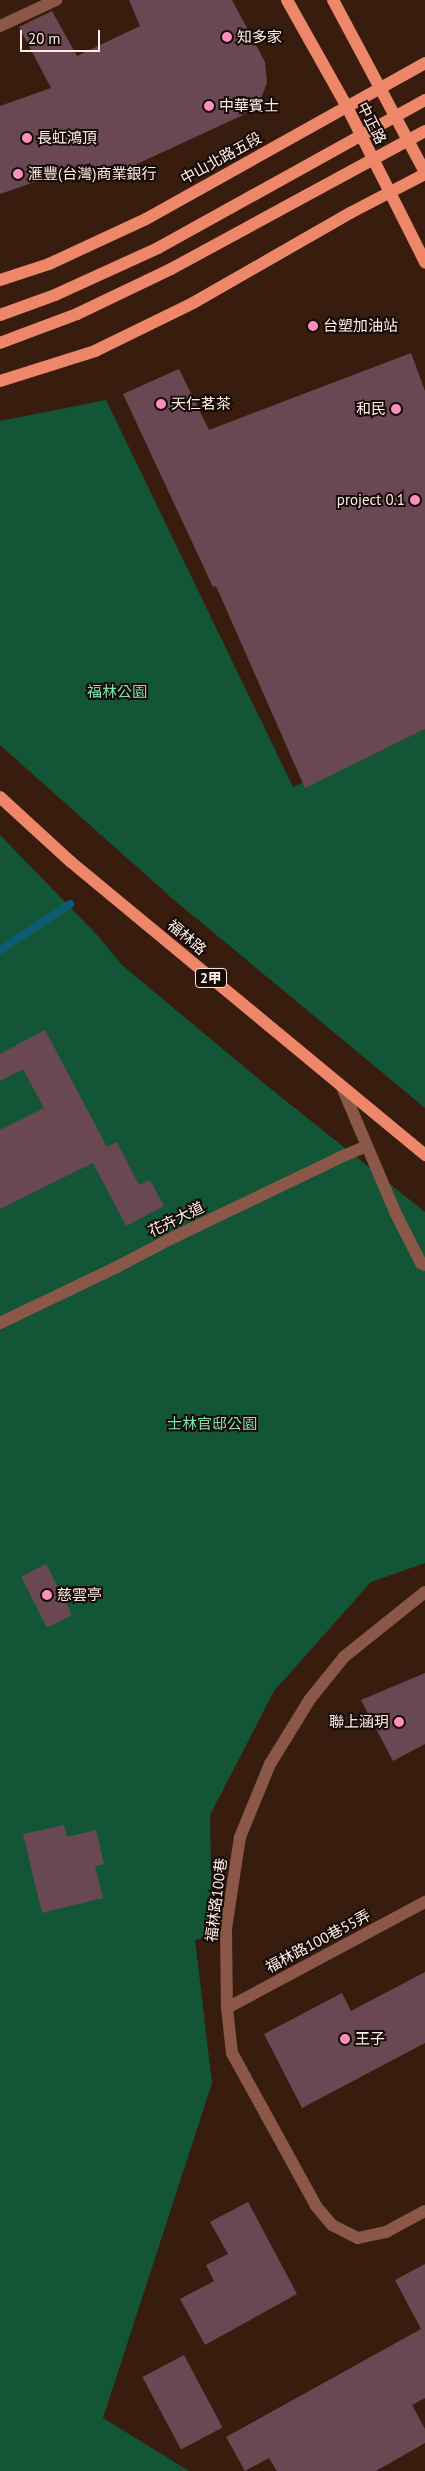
<!DOCTYPE html>
<meta charset="utf-8">
<style>
body{margin:0}
#map{position:relative;width:425px;height:2471px;overflow:hidden;background:#381d0f;font-family:"PT Sans","Noto Sans TC",sans-serif}
div>[style]{position:absolute}
[style*='--x']{left:calc(var(--x)*1px);top:calc(var(--y)*1px);width:calc(var(--w)*1px);rotate:calc(var(--a)*1deg)}
.green>*{inset:0;background:#125637}
.stream>*{height:8px;margin:-4px;padding:0 4px;transform-origin:4px;border-radius:4px;background:#0d5c73}
.building>*{inset:0;background:#6a4853;transform-origin:0 0}
.minor>*{height:12px;margin:-6px;padding:0 6px;transform-origin:6px;border-radius:6px;background:#8a5749}
.major>*{height:12px;margin:-6px;padding:0 6px;transform-origin:6px;border-radius:6px;background:#ee866a}
.dots>*{width:14px;height:14px;translate:-50% -50%;box-sizing:border-box;border:2px solid #170b06;border-radius:50%}
span{translate:-50% -50%;white-space:nowrap;text-align:center;line-height:1.15;-webkit-text-stroke:4px #170b06;paint-order:stroke}
.shield-label span{padding:1px 4px;background:#170b06;border:1px solid;border-radius:4px;-webkit-text-stroke-width:0}
.shield-label{font-size:14px;color:#ffefe8;font-weight:700}
.poi-label{font-size:15px;color:#ffefe8}
.left{translate:0 -50%;text-align:left}
.right{translate:-100% -50%;text-align:right}
.street-label{font-size:15px;color:#ffefe8}
.park-label{font-size:15px;color:#7de7ae}
.scale{position:absolute;left:20px;top:30px;width:80px;height:22px;box-sizing:border-box;border:2px solid #ffefe8;border-top:0;padding-left:6px;font-size:15px;line-height:18px;white-space:nowrap;color:#ffefe8;-webkit-text-stroke:4px #170b06;paint-order:stroke}
</style>
<div id="map">
<div class="green">
<i style="clip-path:polygon(106px 400px,293px 787px,425px 728px,425px 1108px,173px 899px,0 745px,0 421px)"></i>
<i style="clip-path:polygon(0 835px,97px 935px,122px 965px,261px 1081px,425px 1212px,425px 1563px,371px 1582px,274px 1691px,210px 1815px,212px 1935px,195px 1940px,212px 2083px,103px 2418px,189px 2471px,0 2471px)"></i>
</div>
<div class="stream">
<i style="--x:0;--y:950;--w:84;--a:-33.3"></i>
</div>
<div class="building">
<i style="clip-path:polygon(129px 0,232px 0,265px 62px,267px 83px,259px 103px,241px 116px,100px 181px,90px 163px,0 194px,0 106px,51px 88px,19px 27px,52px 11px,77px 56px,140px 26px)"></i>
<i style="clip-path:polygon(411px 353px,425px 391px,425px 729px,305px 788px,216px 586px,213px 587px,123px 394px,179px 369px,209px 430px)"></i>
<i style="clip-path:polygon(45px 1030px,107px 1147px,117px 1142px,139px 1185px,150px 1180px,164px 1206px,126px 1226px,93px 1163px,0 1209px,0 1130px,44px 1108px,23px 1069px,0 1081px,0 1054px)"></i>
<i style="left:46px;top:1564px;width:57px;height:28px;rotate:63deg"></i>
<i style="clip-path:polygon(425px 1673px,425px 1744px,393px 1761px,361px 1700px)"></i>
<i style="clip-path:polygon(64px 1825px,67px 1837px,96px 1830px,104px 1864px,95px 1866px,103px 1898px,42px 1913px,23px 1834px)"></i>
<i style="clip-path:polygon(425px 1972px,425px 2043px,302px 2108px,264px 2034px,342px 1993px,351px 2011px)"></i>
<i style="clip-path:polygon(248px 2202px,297px 2294px,205px 2345px,180px 2299px,214px 2281px,206px 2265px,228px 2254px,210px 2222px)"></i>
<i style="clip-path:polygon(425px 2264px,425px 2398px,412px 2405px,425px 2429px,425px 2443px,376px 2471px,277px 2471px,269px 2458px,245px 2471px,226px 2437px,421px 2329px,395px 2280px)"></i>
<i style="left:184px;top:2355px;width:82px;height:47px;rotate:62deg"></i>
</div>
<div class="minor">
<i style="--x:0;--y:26;--w:62;--a:-24.9"></i>
<i style="--x:342;--y:1087;--w:136;--a:67"></i>
<i style="--x:395;--y:1212;--w:57;--a:63"></i>
<i style="--x:421;--y:1263;--w:4;--a:27"></i>
<i style="--x:0;--y:1323;--w:130;--a:-25.6"></i>
<i style="--x:117;--y:1267;--w:60;--a:-27.8"></i>
<i style="--x:170;--y:1239;--w:190;--a:-25.6"></i>
<i style="--x:341;--y:1157;--w:28;--a:-23"></i>
<i style="--x:425;--y:1592;--w:104;--a:141.3"></i>
<i style="--x:344;--y:1657;--w:54;--a:129"></i>
<i style="--x:310;--y:1699;--w:76;--a:121.6"></i>
<i style="--x:270;--y:1764;--w:79;--a:112.3"></i>
<i style="--x:240;--y:1837;--w:93;--a:98.7"></i>
<i style="--x:226;--y:1929;--w:79;--a:89.3"></i>
<i style="--x:227;--y:2008;--w:45;--a:83.7"></i>
<i style="--x:232;--y:2053;--w:175;--a:61.2"></i>
<i style="--x:316;--y:2206;--w:25;--a:50"></i>
<i style="--x:332;--y:2225;--w:29;--a:27"></i>
<i style="--x:358;--y:2238;--w:29;--a:-12"></i>
<i style="--x:386;--y:2232;--w:44;--a:-28.3"></i>
<i style="--x:227;--y:2008;--w:225;--a:-28.2"></i>
</div>
<div class="major">
<i style="--x:287;--y:0;--w:123;--a:60.7"></i>
<i style="--x:347;--y:107;--w:174;--a:63.3"></i>
<i style="--x:333;--y:0;--w:195;--a:61.9"></i>
<i style="--x:0;--y:280;--w:52;--a:-18.1"></i>
<i style="--x:49;--y:264;--w:107;--a:-24.9"></i>
<i style="--x:146;--y:219;--w:320;--a:-29.2"></i>
<i style="--x:0;--y:315;--w:59;--a:-20"></i>
<i style="--x:55;--y:295;--w:113;--a:-24.5"></i>
<i style="--x:158;--y:248;--w:305;--a:-29"></i>
<i style="--x:0;--y:343;--w:82;--a:-20.6"></i>
<i style="--x:77;--y:314;--w:104;--a:-25.6"></i>
<i style="--x:171;--y:269;--w:289;--a:-28.5"></i>
<i style="--x:0;--y:381;--w:100;--a:-17.5"></i>
<i style="--x:95;--y:351;--w:109;--a:-26.1"></i>
<i style="--x:193;--y:303;--w:181;--a:-29.8"></i>
<i style="--x:350;--y:213;--w:85;--a:-27.5"></i>
<i style="--x:0;--y:797;--w:96;--a:42.5"></i>
<i style="--x:71;--y:862;--w:460;--a:39.6"></i>
</div>
<div class="dots">
<i style="left:227px;top:37px;background:#fe8ebb"></i>
<i style="left:209px;top:106px;background:#fe8ebb"></i>
<i style="left:27px;top:138px;background:#fe8ebb"></i>
<i style="left:18px;top:174px;background:#fe8ebb"></i>
<i style="left:313px;top:326px;background:#fe8ebb"></i>
<i style="left:161px;top:404px;background:#fe8ebb"></i>
<i style="left:396px;top:409px;background:#fe8ebb"></i>
<i style="left:415px;top:500px;background:#fe8ebb"></i>
<i style="left:47px;top:1595px;background:#fe8ebb"></i>
<i style="left:399px;top:1722px;background:#fe8ebb"></i>
<i style="left:345px;top:2039px;background:#fe8ebb"></i>
</div>
<div class="shield-label">
<span style="left:211px;top:978px">2甲</span>
</div>
<div class="poi-label">
<span class="left" style="left:237px;top:37px">知多家</span>
<span class="left" style="left:219px;top:106px">中華賓士</span>
<span class="left" style="left:37px;top:138px">長虹鴻頂</span>
<span class="left" style="left:28px;top:174px">滙豐(台灣)商業銀行</span>
<span class="left" style="left:323px;top:326px">台塑加油站</span>
<span class="left" style="left:171px;top:404px">天仁茗茶</span>
<span class="right" style="left:386px;top:409px">和民</span>
<span class="right" style="left:405px;top:500px">project 0.1</span>
<span class="left" style="left:57px;top:1595px">慈雲亭</span>
<span class="right" style="left:389px;top:1722px">聯上涵玥</span>
<span class="left" style="left:355px;top:2039px">王子</span>
</div>
<div class="street-label">
<span style="left:372px;top:123px;rotate:63deg">中正路</span>
<span style="left:221px;top:158px;rotate:-29deg">中山北路五段</span>
<span style="left:187px;top:937px;rotate:40deg">福林路</span>
<span style="left:176px;top:1219px;rotate:-26deg">花卉大道</span>
<span style="left:216px;top:1900px;rotate:-83deg">福林路100巷</span>
<span style="left:318px;top:1941px;rotate:-28deg">福林路100巷55弄</span>
</div>
<div class="park-label">
<span style="left:117px;top:692px">福林公園</span>
<span style="left:212px;top:1424px">士林官邸公園</span>
</div>
<div class="scale">20 m</div>
</div>
